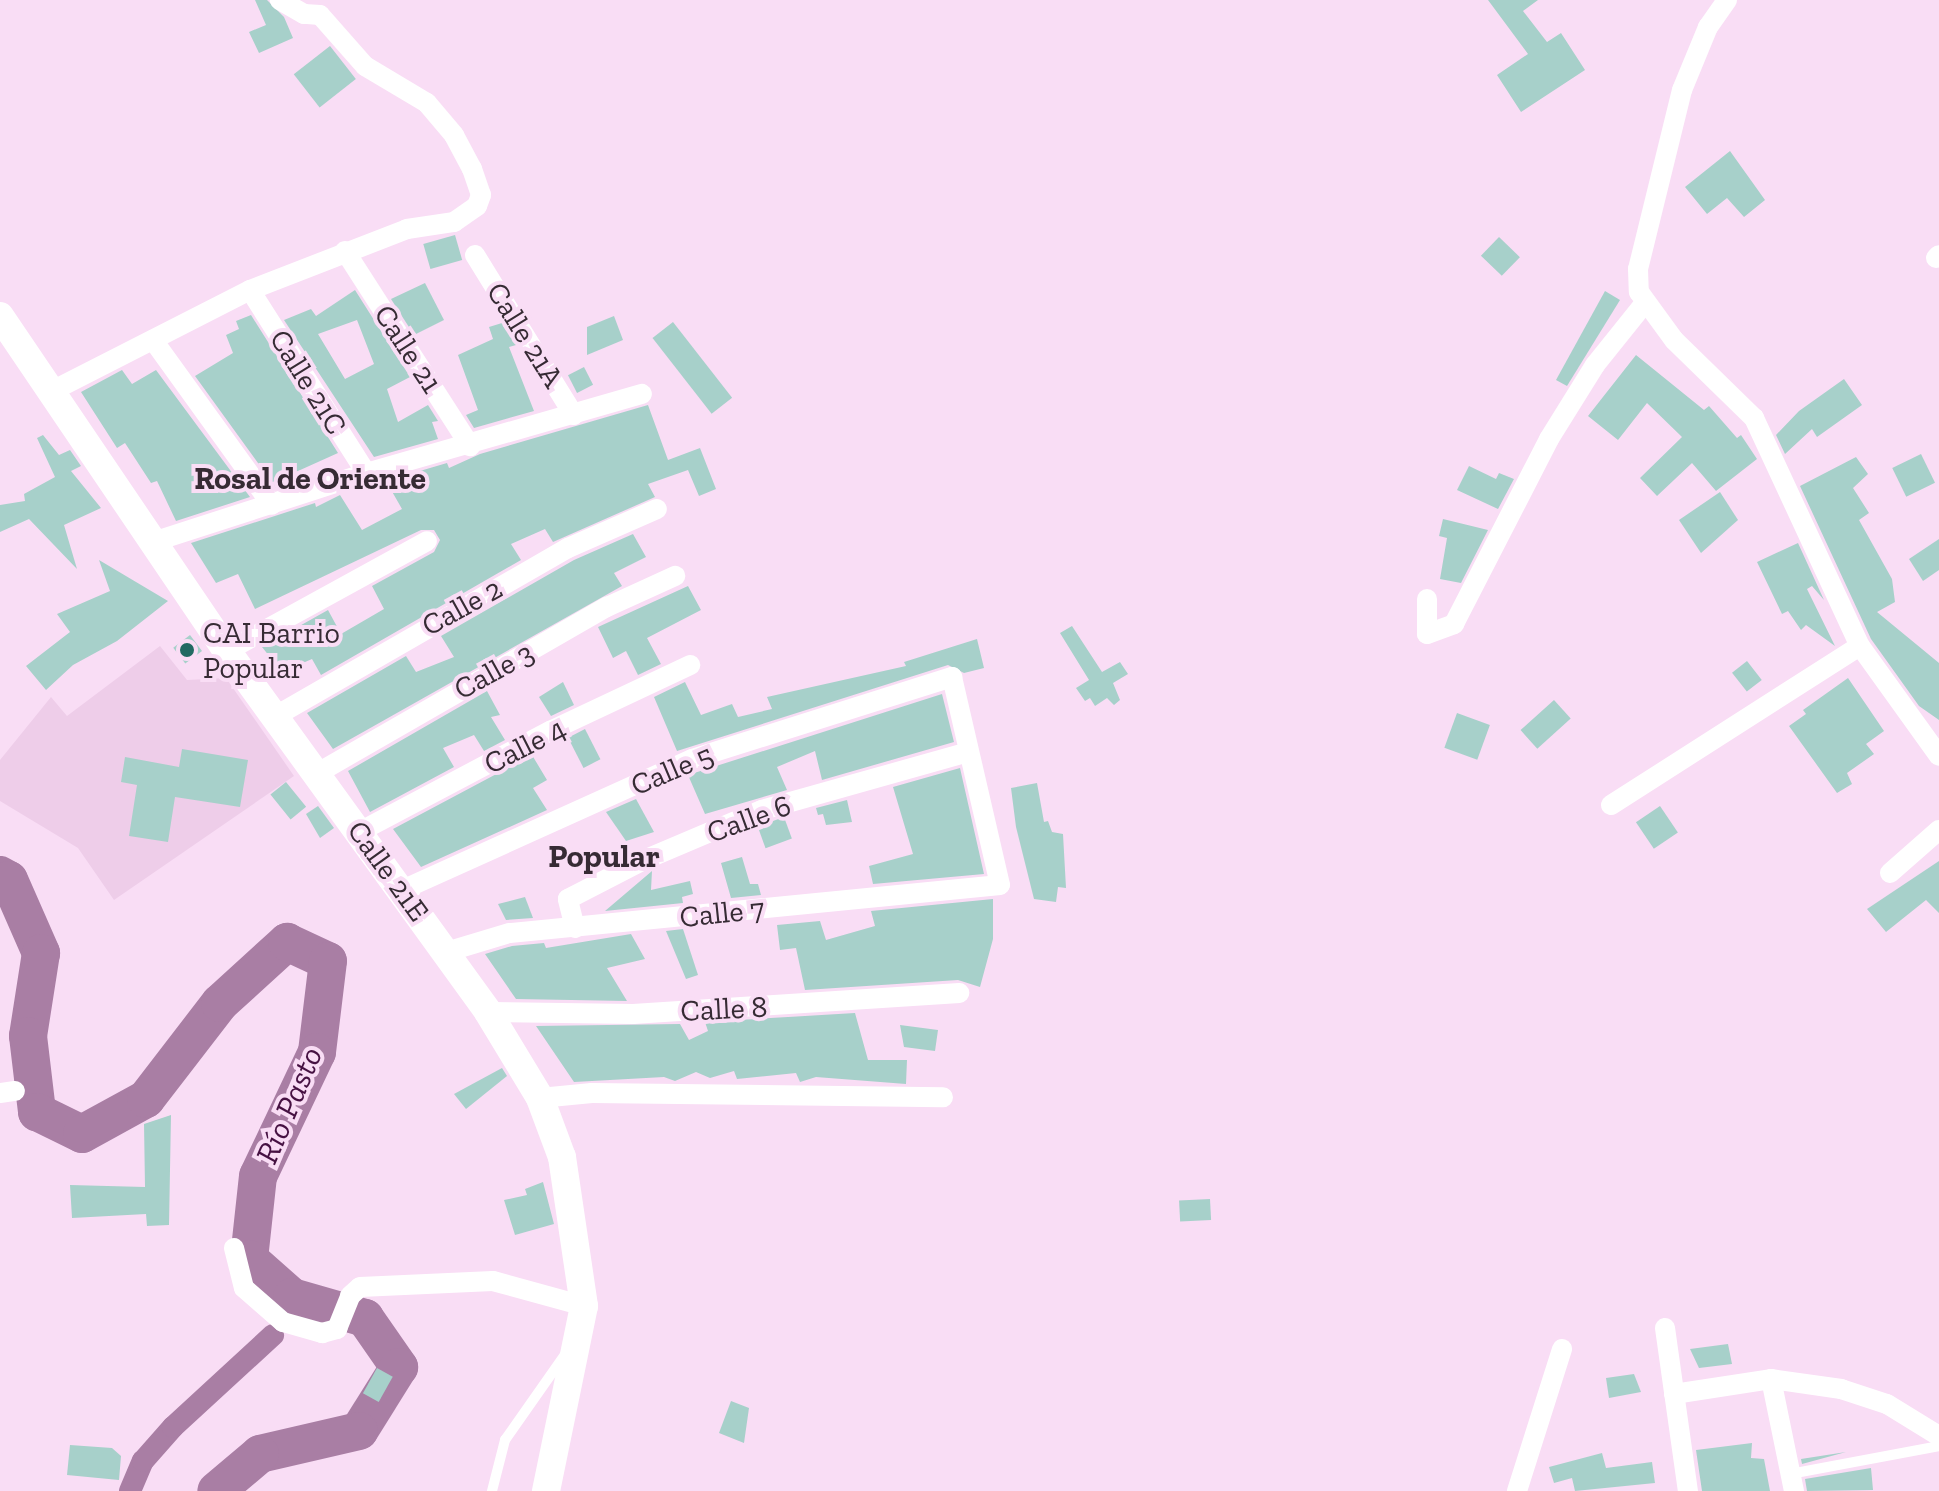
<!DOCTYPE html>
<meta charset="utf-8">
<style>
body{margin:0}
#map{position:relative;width:1939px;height:1491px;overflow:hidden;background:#f9ddf5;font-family:"Zilla Slab",serif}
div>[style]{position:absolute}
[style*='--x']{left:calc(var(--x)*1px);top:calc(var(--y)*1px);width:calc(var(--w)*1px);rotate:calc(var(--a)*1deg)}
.built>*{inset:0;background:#eecde9}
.canal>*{height:22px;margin:-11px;padding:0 11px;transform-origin:11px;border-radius:11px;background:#a97ea4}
.river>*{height:38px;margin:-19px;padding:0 19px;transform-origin:19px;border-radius:19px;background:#a97ea4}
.building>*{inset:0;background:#a7d0ca;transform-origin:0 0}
.service>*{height:10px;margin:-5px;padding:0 5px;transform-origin:5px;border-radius:5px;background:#fff}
.minor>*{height:20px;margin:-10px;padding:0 10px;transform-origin:10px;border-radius:10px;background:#fff}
.secondary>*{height:28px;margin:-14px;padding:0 14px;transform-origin:14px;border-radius:14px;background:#fff}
.dots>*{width:22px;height:22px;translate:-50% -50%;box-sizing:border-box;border:4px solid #f9ddf5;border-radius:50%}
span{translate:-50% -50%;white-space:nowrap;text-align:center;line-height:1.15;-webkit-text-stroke:8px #f9ddf5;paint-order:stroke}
.street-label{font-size:30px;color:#362b34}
.poi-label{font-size:30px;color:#362b34}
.left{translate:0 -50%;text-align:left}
.neighbourhood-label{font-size:32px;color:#362b34;font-weight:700}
.water-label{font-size:32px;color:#461142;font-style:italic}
</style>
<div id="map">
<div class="built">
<i style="clip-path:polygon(160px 646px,187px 680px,226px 678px,294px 776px,114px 900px,78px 848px,0 801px,0 760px,51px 697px,67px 716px)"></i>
</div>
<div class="canal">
<i style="--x:286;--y:1315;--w:19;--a:-72"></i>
<i style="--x:130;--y:1491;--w:33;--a:-67"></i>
<i style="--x:143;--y:1461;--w:45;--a:-48.6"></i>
<i style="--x:173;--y:1427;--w:136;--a:-42.6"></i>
</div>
<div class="river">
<i style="--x:0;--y:875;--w:10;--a:29"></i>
<i style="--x:9;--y:880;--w:80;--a:66.3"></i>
<i style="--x:41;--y:953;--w:84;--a:98.9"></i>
<i style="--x:28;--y:1036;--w:77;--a:83.2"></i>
<i style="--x:37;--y:1112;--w:50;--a:26.1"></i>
<i style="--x:82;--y:1134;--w:73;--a:-28.7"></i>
<i style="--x:146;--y:1099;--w:121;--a:-52.4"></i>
<i style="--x:220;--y:1003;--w:91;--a:-42.3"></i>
<i style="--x:287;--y:942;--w:45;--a:24.9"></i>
<i style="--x:328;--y:961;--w:92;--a:96.9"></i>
<i style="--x:317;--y:1052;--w:137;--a:115.4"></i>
<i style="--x:258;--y:1176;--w:83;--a:96.2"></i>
<i style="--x:249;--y:1259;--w:57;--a:41.5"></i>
<i style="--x:292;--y:1297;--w:76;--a:16"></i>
<i style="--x:365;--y:1318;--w:60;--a:55.2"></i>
<i style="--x:399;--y:1367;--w:75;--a:122"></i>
<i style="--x:359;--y:1431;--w:102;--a:166.9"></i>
<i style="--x:260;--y:1454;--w:57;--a:139.9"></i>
</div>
<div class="building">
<i style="clip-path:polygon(255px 0,267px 0,284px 17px,293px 38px,259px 53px,249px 32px,266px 25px)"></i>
<i style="clip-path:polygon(1488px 0,1538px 0,1523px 11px,1547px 42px,1561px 33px,1585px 70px,1521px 112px,1497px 75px,1528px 54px)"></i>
<i style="left:330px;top:46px;width:42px;height:46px;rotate:52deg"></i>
<i style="clip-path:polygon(1730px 151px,1765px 200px,1744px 217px,1727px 198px,1707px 214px,1685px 187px)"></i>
<i style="left:455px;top:235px;width:26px;height:33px;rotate:74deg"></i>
<i style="left:1499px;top:237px;width:29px;height:26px;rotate:44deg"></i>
<i style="clip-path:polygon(425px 283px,444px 320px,414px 335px,391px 299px)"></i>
<i style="clip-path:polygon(evenodd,355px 290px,410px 377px,387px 389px,398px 422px,428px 405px,438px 421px,432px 422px,438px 439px,374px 457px,284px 320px,311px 309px,316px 316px,355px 290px,357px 320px,374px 364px,345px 379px,318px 334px,357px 320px)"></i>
<i style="clip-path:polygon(1605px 291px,1620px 300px,1567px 386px,1556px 380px)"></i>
<i style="clip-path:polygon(251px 315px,338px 453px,278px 480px,281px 487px,276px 488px,195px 376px,233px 353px,226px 335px,239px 329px,236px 321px)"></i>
<i style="clip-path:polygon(614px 316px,623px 340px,587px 355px,587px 327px)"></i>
<i style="left:673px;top:322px;width:96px;height:26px;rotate:52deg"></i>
<i style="clip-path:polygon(502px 323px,516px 345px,509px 347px,534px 411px,474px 428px,466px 415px,478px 410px,458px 355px,493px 339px,489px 327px)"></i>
<i style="clip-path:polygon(1636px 355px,1704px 410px,1709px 406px,1737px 438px,1741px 435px,1757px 459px,1716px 491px,1692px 463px,1657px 496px,1640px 478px,1682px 437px,1647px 403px,1618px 440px,1588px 416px)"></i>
<i style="left:584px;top:367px;width:20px;height:18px;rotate:63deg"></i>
<i style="clip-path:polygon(122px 370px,132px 384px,156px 370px,250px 497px,176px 521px,157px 481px,151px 483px,125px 443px,117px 448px,81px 392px)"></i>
<i style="clip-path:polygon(1844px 379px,1862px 405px,1817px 437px,1812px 429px,1785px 454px,1776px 435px,1799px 411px)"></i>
<i style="clip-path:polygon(648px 405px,668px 460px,700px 448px,716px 489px,699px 496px,688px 470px,648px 484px,655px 497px,553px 542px,545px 529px,511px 544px,521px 560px,321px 675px,312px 659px,282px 672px,262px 647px,328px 610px,341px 634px,384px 609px,372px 586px,434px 552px,440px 540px,434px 530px,421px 530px,255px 609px,238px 574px,216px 583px,191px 543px,315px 503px,316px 507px,340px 495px,362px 530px,402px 509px,386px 481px,447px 463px,449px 468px,480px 454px)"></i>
<i style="clip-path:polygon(43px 435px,59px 455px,70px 450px,81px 466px,71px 471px,101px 508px,64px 525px,77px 569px,29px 519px,0 532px,0 505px,25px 501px,24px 494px,55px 477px,37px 438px)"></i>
<i style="left:1921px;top:454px;width:32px;height:32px;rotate:64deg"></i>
<i style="clip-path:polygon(1856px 457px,1868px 474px,1853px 488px,1869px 513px,1859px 520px,1892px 579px,1895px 602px,1877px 612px,1939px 663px,1939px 720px,1919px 706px,1871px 639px,1800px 486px)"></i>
<i style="clip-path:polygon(1469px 466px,1496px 479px,1499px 473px,1514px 479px,1498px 509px,1457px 490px)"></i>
<i style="clip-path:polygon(1720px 492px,1738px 520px,1701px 553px,1679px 520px)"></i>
<i style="clip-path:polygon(1443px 519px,1488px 530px,1461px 583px,1440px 579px,1447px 538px,1439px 536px)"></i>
<i style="clip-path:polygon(633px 534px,646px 557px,614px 573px,622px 586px,333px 749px,307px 713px,406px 656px,416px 672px,454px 657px,441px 636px,574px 560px)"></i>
<i style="clip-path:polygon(1939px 539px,1939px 570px,1923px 581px,1909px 559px)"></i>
<i style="clip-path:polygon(1798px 543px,1824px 600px,1812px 586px,1807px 589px,1835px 646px,1806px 625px,1801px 630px,1788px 611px,1782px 614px,1757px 562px)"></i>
<i style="clip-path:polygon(99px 560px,168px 601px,117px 641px,73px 665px,46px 690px,26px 666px,70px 632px,57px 614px,110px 591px)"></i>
<i style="clip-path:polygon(688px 586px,701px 610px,647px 638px,661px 664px,638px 675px,626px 651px,613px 658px,598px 627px)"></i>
<i style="clip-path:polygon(1072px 626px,1102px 672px,1120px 662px,1128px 674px,1113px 683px,1120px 700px,1114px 705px,1107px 698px,1095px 706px,1090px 698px,1085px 701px,1076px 688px,1089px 680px,1060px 633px)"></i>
<i style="left:190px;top:635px;width:20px;height:21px;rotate:53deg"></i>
<i style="clip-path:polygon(977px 639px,984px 668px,964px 673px,948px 665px,677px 751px,654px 697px,685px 682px,701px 715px,732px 704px,738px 717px,772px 709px,767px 697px,906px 666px,904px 662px)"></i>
<i style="left:1747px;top:661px;width:24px;height:19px;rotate:52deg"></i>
<i style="clip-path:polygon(1848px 678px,1884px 731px,1866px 744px,1874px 754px,1847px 773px,1852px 784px,1837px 793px,1789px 726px,1806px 714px,1803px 710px)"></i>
<i style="clip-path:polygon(563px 682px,574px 705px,551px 716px,539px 697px)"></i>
<i style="clip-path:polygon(487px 691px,500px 715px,491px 717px,505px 740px,484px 751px,474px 735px,443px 748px,454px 767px,370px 812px,348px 771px)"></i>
<i style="clip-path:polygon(942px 694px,954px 742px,822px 780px,815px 751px,777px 767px,787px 790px,705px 814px,688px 775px)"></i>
<i style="left:1554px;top:700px;width:25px;height:45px;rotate:48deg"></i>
<i style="left:1457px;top:713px;width:35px;height:37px;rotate:20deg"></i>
<i style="left:585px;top:729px;width:34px;height:19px;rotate:63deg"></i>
<i style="clip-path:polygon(182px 749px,248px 760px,240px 807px,175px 797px,168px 842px,129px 836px,137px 785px,121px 782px,125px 757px,179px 767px)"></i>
<i style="clip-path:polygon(532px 755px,547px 780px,533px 788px,547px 810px,421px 867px,393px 829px)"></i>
<i style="clip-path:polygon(960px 768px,984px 874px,873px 884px,869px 866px,913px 854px,893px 787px)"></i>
<i style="left:286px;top:782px;width:32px;height:20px;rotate:51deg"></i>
<i style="clip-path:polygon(1037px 783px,1044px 822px,1048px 821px,1052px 832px,1063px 834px,1066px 888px,1058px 887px,1056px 902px,1034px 899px,1016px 827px,1011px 788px)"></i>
<i style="clip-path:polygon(636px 799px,654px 832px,626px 841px,606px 812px)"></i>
<i style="clip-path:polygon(847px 800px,852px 822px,826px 825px,823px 814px,818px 815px,816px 808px)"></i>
<i style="clip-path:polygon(318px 806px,334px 828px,320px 838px,306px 814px)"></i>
<i style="left:1660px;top:806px;width:32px;height:29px;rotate:56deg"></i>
<i style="left:784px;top:817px;width:23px;height:28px;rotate:70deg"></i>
<i style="clip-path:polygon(742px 857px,750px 884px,758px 884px,761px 895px,731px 898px,721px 863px)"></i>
<i style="clip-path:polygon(1939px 861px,1939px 913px,1926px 900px,1886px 932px,1867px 909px)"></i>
<i style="clip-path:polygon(652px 871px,651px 890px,690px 881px,693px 894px,682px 897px,683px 903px,605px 911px)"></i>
<i style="clip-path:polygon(525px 897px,533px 918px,506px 920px,498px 904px)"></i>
<i style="clip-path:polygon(993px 899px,993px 939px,980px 987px,958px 980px,805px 990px,796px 948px,780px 950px,777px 925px,820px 921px,826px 940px,875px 926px,871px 911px)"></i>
<i style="clip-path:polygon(683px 929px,698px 975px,686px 979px,666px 931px)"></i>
<i style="clip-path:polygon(631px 934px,645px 959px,607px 968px,627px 1001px,516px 999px,485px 954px,512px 946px,544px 943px,546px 948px)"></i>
<i style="clip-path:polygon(855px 1013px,868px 1060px,907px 1060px,906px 1084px,816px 1077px,800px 1082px,796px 1073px,737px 1079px,734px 1071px,710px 1078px,696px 1072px,675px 1081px,664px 1077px,574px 1082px,536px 1026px,680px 1024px,689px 1040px,708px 1031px,705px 1022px)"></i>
<i style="clip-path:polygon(900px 1025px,938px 1030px,935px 1051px,904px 1047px)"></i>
<i style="clip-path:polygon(502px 1068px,507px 1076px,466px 1109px,454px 1094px)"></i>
<i style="clip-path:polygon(171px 1115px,169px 1225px,147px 1226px,146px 1214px,72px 1218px,70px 1185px,145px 1187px,144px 1124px)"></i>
<i style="clip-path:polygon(543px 1182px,554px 1224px,515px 1235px,504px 1200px,527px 1195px,525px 1189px)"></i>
<i style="left:1210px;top:1199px;width:21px;height:31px;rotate:87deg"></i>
<i style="clip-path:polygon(1728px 1344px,1732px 1364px,1699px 1368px,1690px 1349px)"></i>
<i style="left:377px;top:1368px;width:18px;height:29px;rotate:29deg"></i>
<i style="clip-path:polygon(1634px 1374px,1641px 1392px,1609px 1398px,1606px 1378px)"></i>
<i style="clip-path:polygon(731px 1401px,749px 1408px,744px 1443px,719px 1433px)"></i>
<i style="clip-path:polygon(1752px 1443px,1751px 1458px,1764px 1459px,1770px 1491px,1702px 1491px,1696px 1450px)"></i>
<i style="clip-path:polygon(70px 1445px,112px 1448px,121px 1456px,119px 1480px,67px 1475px)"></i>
<i style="clip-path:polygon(1846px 1452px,1802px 1464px,1801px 1459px)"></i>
<i style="clip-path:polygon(1602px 1453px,1606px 1468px,1652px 1462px,1655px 1483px,1575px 1491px,1572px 1478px,1554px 1483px,1549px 1467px)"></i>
<i style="clip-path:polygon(1871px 1468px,1873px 1490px,1807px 1491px,1805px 1479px)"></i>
</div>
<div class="service">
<i style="--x:1790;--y:1474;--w:152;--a:-10.6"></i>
<i style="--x:492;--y:1491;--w:53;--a:-75.7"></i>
<i style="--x:505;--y:1440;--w:103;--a:-54.9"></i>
</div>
<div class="minor">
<i style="--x:1727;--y:0;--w:33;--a:125"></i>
<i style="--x:1708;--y:27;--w:68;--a:112.4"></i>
<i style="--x:1682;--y:90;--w:184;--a:103.8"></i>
<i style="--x:1638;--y:269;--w:23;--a:88"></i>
<i style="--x:1639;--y:292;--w:59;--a:53.9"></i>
<i style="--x:1674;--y:340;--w:112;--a:44.3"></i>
<i style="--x:1754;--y:418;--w:251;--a:65.1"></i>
<i style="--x:1860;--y:646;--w:135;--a:54.3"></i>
<i style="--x:345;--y:251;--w:232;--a:57.3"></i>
<i style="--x:475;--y:255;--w:188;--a:58.3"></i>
<i style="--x:1936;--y:258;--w:4;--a:-45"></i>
<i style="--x:250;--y:290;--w:217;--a:57.6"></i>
<i style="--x:153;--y:340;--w:203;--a:54.2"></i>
<i style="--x:52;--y:391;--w:222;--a:-27"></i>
<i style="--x:250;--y:290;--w:168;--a:-21.2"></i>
<i style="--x:407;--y:229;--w:48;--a:-8.5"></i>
<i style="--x:454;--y:222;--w:28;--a:-35"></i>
<i style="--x:477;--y:206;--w:12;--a:-70"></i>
<i style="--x:481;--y:195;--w:28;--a:-109"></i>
<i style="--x:472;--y:169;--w:38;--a:-118"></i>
<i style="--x:454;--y:135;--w:42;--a:-130.2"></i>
<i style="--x:427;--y:103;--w:72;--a:-149.2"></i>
<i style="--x:365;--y:66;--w:68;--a:-131.4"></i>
<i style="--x:320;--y:15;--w:16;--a:-176"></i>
<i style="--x:304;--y:14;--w:28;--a:-150"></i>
<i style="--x:156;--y:541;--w:221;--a:-17.9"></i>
<i style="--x:366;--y:473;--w:287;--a:-16"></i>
<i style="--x:1427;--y:599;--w:35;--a:90"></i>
<i style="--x:1427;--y:634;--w:29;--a:-20"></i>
<i style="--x:1454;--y:624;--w:208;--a:-62.8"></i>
<i style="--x:1549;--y:439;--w:87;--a:-58.1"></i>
<i style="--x:1595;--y:365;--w:77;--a:-51.3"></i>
<i style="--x:227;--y:651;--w:228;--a:-28.8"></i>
<i style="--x:274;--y:717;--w:339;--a:-29.9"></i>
<i style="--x:568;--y:548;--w:97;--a:-23.7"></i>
<i style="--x:316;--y:774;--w:336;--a:-29.9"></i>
<i style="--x:607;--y:607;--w:75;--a:-24.5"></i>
<i style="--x:1611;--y:805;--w:295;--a:-32.6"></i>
<i style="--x:361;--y:831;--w:214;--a:-27.9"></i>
<i style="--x:550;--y:731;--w:155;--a:-25.2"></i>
<i style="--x:1890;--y:873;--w:65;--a:-41.3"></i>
<i style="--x:402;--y:890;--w:318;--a:-24.3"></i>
<i style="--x:692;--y:759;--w:273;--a:-17.5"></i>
<i style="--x:952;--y:677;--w:213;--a:77"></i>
<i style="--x:1000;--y:885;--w:493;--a:174.4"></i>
<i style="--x:509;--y:933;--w:66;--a:163.2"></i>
<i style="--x:575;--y:928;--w:30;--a:-104"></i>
<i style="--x:568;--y:899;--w:85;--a:-27.2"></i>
<i style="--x:644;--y:860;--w:128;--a:-23"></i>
<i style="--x:762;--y:810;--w:214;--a:-15.7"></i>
<i style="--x:488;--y:1012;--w:145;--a:0.8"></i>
<i style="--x:633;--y:1014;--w:327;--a:-3.7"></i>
<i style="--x:0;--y:1093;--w:15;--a:-8"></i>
<i style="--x:540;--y:1098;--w:52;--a:-5.5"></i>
<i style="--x:592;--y:1093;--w:351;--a:0.7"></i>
<i style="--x:234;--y:1248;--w:41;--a:76"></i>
<i style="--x:244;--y:1288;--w:52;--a:41.1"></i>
<i style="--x:283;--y:1322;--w:41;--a:15.8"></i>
<i style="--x:322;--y:1333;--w:16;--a:-15"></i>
<i style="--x:337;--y:1329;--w:35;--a:-68"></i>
<i style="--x:350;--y:1296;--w:13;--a:-42"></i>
<i style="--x:360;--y:1287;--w:133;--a:-2.6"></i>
<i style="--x:493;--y:1281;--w:94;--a:15.4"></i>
<i style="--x:1665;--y:1328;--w:165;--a:82"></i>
<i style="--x:1771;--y:1379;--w:114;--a:78.4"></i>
<i style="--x:1674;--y:1394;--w:98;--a:-8.8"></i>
<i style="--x:1771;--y:1379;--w:71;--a:8.1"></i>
<i style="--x:1841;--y:1389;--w:48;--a:18.1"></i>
<i style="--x:1887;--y:1404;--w:61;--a:31.6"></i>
<i style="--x:1517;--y:1491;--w:149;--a:-72.4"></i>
</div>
<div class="secondary">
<i style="--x:0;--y:316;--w:405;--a:55.9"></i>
<i style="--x:227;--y:651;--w:445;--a:54.1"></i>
<i style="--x:488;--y:1012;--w:100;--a:58.8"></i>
<i style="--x:540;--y:1098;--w:63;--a:69.6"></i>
<i style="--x:562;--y:1157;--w:151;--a:81.6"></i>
<i style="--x:584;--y:1306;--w:189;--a:101.6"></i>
</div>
<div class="dots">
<i style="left:187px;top:650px;background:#216a62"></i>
</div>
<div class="street-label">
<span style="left:525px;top:335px;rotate:58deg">Calle 21A</span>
<span style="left:408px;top:349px;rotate:57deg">Calle 21</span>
<span style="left:308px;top:382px;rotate:58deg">Calle 21C</span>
<span style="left:462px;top:607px;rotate:-29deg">Calle 2</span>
<span style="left:494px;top:671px;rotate:-29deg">Calle 3</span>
<span style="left:525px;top:746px;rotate:-27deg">Calle 4</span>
<span style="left:672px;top:770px;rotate:-23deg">Calle 5</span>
<span style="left:749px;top:819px;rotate:-20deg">Calle 6</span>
<span style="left:388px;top:871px;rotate:54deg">Calle 21E</span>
<span style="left:722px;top:913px;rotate:-6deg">Calle 7</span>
<span style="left:724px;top:1009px;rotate:-3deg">Calle 8</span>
</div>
<div class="poi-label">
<span class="left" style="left:203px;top:650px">CAI Barrio<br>Popular</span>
</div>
<div class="neighbourhood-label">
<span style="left:310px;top:478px">Rosal de Oriente</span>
<span style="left:604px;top:856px">Popular</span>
</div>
<div class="water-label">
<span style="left:289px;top:1105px;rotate:-67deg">Río Pasto</span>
</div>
</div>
